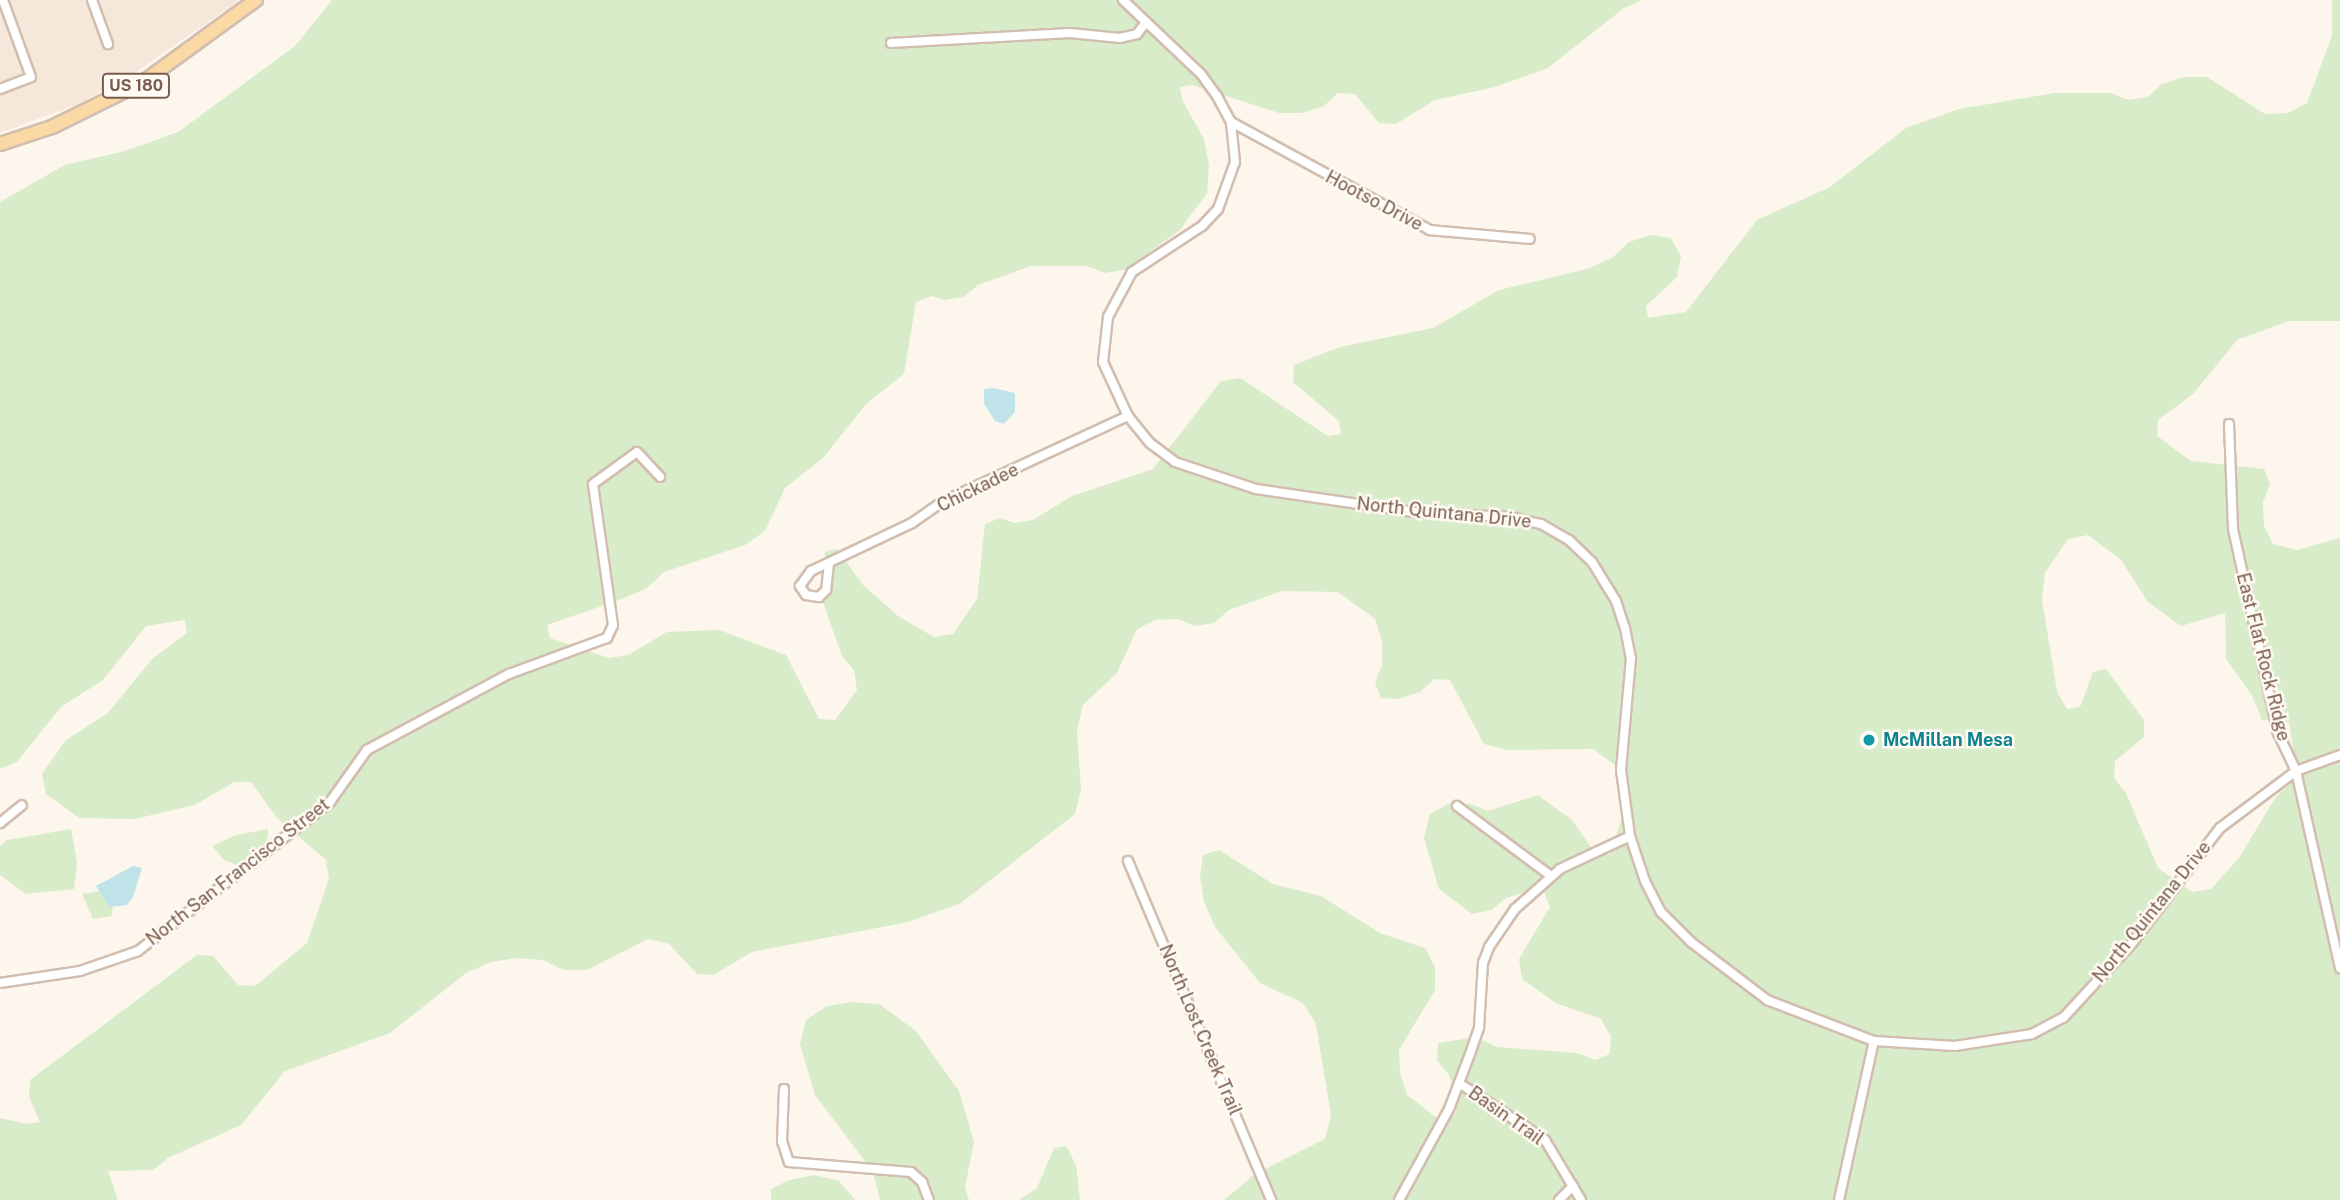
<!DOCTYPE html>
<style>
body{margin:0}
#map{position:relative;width:2340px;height:1200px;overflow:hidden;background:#fdf6ec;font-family:"Public Sans",sans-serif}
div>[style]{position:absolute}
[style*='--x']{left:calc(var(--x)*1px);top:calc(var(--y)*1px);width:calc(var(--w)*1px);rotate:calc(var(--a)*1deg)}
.residential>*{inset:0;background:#f5e8da}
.green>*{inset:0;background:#d8ecc9}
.water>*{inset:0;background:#bfe3e8}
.roads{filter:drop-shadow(2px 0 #d1beb0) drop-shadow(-2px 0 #d1beb0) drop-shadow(0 2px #d1beb0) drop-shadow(0 -2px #d1beb0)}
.street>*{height:8px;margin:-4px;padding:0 4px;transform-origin:4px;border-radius:4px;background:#fff}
.primary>*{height:12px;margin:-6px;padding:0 6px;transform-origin:6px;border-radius:6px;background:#fbd9a5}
.dots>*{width:19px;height:19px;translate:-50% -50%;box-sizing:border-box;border:4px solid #fffaf3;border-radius:50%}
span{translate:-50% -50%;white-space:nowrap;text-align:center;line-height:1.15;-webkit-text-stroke:5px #fffaf3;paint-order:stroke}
.shield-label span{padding:2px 5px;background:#fffaf3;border:2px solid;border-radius:5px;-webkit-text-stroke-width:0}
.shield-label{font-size:16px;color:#7a5c4d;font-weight:700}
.street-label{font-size:18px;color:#7a5c4d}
.culture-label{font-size:18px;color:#0d838f;font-weight:700}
.left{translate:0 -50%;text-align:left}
</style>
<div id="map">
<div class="residential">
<i style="clip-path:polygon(0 0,240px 0,136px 72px,78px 104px,0 133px)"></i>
</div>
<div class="green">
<i style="clip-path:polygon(evenodd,332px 0,1642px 0,1624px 8px,1548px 68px,1495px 87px,1435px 100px,1396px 124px,1379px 123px,1355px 94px,1338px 93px,1324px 106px,1302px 113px,1279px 113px,1192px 85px,1180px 87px,1182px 100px,1204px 139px,1209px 165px,1207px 193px,1180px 230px,1124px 270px,1105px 273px,1087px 266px,1031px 266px,978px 285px,964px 297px,945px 300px,931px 296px,916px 302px,904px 374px,866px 404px,823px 458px,785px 488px,765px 531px,745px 545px,664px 572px,647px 588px,622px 599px,547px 625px,550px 638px,609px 658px,628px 655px,667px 632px,719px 630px,786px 655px,819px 719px,835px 720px,857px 690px,854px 670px,842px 656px,823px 602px,825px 552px,837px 549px,863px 585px,898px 616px,934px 637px,953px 634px,977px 599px,985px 524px,1000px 518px,1014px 523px,1033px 520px,1072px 496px,1153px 469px,1221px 381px,1240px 378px,1328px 436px,1341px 434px,1339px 421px,1293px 382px,1294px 365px,1340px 347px,1433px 328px,1499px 290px,1587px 269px,1612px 258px,1629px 242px,1651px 235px,1671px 238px,1681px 256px,1677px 277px,1646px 306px,1648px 318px,1686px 312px,1757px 220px,1830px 187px,1906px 128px,1959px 109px,2055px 93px,2111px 93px,2129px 100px,2148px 97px,2162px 84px,2184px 77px,2207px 77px,2265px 114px,2288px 113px,2307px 103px,2332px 36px,2332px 0,2340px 0,2340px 321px,2289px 321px,2237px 340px,2193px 394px,2158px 420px,2157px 436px,2191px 461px,2264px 469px,2270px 484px,2263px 502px,2264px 526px,2273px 544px,2297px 550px,2340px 538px,2340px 1200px,1224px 1200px,1255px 1174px,1325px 1139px,1331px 1115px,1316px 1024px,1303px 1003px,1260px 983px,1215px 927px,1204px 902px,1200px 876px,1203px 855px,1219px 850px,1273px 884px,1321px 896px,1380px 933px,1425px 948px,1435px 967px,1435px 990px,1399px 1050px,1400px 1073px,1407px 1095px,1440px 1120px,1456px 1114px,1456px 1097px,1449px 1075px,1437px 1060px,1438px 1043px,1476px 1037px,1497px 1047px,1577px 1053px,1595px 1060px,1610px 1054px,1611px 1037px,1601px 1019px,1556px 1003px,1522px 979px,1519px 959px,1550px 907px,1544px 892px,1528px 891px,1506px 898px,1491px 910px,1472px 914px,1439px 889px,1424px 838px,1430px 814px,1448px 804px,1471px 804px,1488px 811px,1538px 795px,1572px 820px,1597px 856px,1610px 854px,1630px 793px,1627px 774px,1593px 749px,1508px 750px,1484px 744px,1450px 680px,1434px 679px,1420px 692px,1398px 699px,1381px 698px,1375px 683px,1382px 665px,1382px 641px,1375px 619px,1338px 592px,1282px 591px,1229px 610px,1214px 623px,1195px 626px,1178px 619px,1155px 620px,1137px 629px,1117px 673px,1083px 705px,1077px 730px,1081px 789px,1075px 814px,961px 903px,908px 922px,752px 952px,713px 975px,697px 974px,668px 943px,648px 939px,587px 970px,564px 970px,543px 960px,516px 958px,491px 962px,466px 973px,390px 1033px,285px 1071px,241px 1125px,168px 1158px,153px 1170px,108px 1171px,118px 1200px,0 1200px,0 1118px,27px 1124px,40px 1122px,29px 1097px,30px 1080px,197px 955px,213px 956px,238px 985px,255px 986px,307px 943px,329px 879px,326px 860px,277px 818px,251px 782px,234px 782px,195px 805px,135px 819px,79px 818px,46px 794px,42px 774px,66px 740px,108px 713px,152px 659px,187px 633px,185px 620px,146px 626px,103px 680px,61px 707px,17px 762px,0 769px,0 202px,65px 165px,125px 151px,178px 132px,295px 46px,332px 0,2088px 535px,2121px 560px,2148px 602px,2181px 626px,2225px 613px,2226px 659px,2252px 695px,2262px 720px,2289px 722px,2294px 755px,2292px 782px,2275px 798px,2239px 858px,2211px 889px,2192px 892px,2158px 868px,2126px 793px,2114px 778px,2115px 761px,2144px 737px,2144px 720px,2106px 669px,2093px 672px,2080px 707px,2067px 709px,2057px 691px,2042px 600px,2045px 573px,2068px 539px,2088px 535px)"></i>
<i style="clip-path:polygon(71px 829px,77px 862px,74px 889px,26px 894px,0 875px,0 846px,7px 840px)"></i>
<i style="clip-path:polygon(268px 829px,266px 857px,242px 867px,224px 860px,212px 846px,236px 835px)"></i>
<i style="clip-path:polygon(114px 889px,112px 916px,93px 919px,82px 894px)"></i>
<i style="clip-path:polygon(852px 1002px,879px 1004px,916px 1031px,959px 1091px,974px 1142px,965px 1187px,969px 1200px,880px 1200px,873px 1172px,815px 1095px,800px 1044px,806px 1020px,827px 1006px)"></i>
<i style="clip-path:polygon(1066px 1146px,1076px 1165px,1080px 1200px,1019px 1200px,1037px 1188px,1054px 1148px)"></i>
<i style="clip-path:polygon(815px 1175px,839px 1181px,855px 1200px,771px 1200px,771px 1189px,789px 1180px)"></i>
</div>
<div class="water">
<i style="clip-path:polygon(994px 388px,1015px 393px,1015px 412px,1004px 424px,995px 421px,984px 404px,984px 389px)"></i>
<i style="clip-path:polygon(133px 866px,142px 868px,133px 897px,127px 905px,109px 907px,96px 886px)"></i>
</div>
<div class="roads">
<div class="street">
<i style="--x:92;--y:0;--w:47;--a:70"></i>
<i style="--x:1123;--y:0;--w:108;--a:43.5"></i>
<i style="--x:1201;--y:74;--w:27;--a:54"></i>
<i style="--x:1217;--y:96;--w:30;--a:62"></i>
<i style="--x:1231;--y:122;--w:40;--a:84.3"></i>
<i style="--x:1235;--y:162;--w:50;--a:109.9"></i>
<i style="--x:1218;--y:209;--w:23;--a:133"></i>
<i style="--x:1202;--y:226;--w:84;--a:146.7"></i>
<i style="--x:1132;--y:272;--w:51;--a:118.1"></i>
<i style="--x:1108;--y:317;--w:45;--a:96.3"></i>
<i style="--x:1103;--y:362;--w:60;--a:65.2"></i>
<i style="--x:1128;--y:416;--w:35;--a:51"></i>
<i style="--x:1150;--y:443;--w:31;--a:37"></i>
<i style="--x:1175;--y:462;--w:85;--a:18.4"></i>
<i style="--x:1256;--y:489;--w:159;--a:8.3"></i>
<i style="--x:1413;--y:512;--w:97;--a:3"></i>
<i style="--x:1510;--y:517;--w:32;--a:13"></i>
<i style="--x:1541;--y:524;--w:32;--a:30"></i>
<i style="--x:1569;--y:540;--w:32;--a:44"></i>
<i style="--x:1592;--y:562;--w:46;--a:58.4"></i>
<i style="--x:1616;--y:601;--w:28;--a:72"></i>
<i style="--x:1625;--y:628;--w:31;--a:79"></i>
<i style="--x:1631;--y:658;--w:112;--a:95.1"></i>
<i style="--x:1621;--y:770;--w:67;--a:82.2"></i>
<i style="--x:1630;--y:836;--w:47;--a:71.6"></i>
<i style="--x:1645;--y:881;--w:35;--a:63"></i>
<i style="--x:1661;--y:912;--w:42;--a:45"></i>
<i style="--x:1691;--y:942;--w:96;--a:37.3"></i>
<i style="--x:1767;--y:1000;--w:115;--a:21"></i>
<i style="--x:1874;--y:1041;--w:81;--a:3.5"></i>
<i style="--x:1955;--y:1046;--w:78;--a:-8.9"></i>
<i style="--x:2032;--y:1034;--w:36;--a:-28"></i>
<i style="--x:2064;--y:1017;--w:102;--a:-47.4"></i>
<i style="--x:2133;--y:942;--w:143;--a:-52.7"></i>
<i style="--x:2220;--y:828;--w:95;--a:-36.9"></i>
<i style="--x:2296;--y:771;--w:47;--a:-20"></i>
<i style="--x:891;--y:43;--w:179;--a:-3.2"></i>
<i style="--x:1070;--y:33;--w:50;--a:5.7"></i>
<i style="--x:1120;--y:38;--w:17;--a:-13"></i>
<i style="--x:1137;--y:34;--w:15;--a:-53"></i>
<i style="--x:0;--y:89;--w:33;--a:-21"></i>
<i style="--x:31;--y:77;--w:82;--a:-110"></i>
<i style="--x:1231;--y:122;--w:226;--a:28.5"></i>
<i style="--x:1430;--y:230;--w:100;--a:5.1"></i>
<i style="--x:2229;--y:424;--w:105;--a:87.8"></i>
<i style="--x:2233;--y:529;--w:209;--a:77.6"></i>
<i style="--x:2278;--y:733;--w:42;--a:64.7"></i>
<i style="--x:2296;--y:771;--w:202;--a:77.4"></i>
<i style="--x:829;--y:563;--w:27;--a:96"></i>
<i style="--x:826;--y:590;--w:10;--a:135"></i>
<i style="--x:819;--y:597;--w:13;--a:-171"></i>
<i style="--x:806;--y:595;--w:11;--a:-124"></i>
<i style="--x:800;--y:586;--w:19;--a:-54"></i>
<i style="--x:811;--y:571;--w:112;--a:-25.4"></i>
<i style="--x:912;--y:523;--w:39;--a:-35"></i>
<i style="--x:944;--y:501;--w:203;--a:-24.8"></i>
<i style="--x:1457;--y:806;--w:117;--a:36.7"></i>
<i style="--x:0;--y:823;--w:28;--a:-39"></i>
<i style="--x:1128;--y:861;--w:368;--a:67.1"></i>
<i style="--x:0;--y:983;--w:81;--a:-8.5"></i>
<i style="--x:80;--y:971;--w:61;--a:-19"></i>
<i style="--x:138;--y:951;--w:243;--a:-37.8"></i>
<i style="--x:330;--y:802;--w:64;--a:-54.6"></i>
<i style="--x:367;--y:750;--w:161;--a:-28.2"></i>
<i style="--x:509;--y:674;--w:104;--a:-20.2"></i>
<i style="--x:607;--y:638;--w:14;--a:-65"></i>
<i style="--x:613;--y:625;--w:142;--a:-98.1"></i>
<i style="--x:593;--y:484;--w:54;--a:-36"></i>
<i style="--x:637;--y:452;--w:34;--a:47"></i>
<i style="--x:1459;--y:1083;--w:103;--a:33.5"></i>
<i style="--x:1545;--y:1140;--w:70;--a:59"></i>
<i style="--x:784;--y:1089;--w:52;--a:92.2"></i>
<i style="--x:782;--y:1141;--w:22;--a:72"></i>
<i style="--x:789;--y:1162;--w:122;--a:4.7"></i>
<i style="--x:911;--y:1172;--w:15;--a:42"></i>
<i style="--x:922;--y:1182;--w:19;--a:69"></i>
<i style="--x:1399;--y:1200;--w:104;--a:-61.2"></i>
<i style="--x:1449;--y:1109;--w:59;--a:-69.1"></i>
<i style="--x:1470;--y:1054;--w:28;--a:-71"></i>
<i style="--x:1479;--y:1028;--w:65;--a:-86.5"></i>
<i style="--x:1483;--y:963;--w:17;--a:-69"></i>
<i style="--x:1489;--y:947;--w:46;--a:-55.6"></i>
<i style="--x:1515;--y:909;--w:60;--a:-41.6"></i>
<i style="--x:1560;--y:869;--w:77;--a:-25.2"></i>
<i style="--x:1559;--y:1200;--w:20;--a:-45"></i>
<i style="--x:1839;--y:1200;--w:163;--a:-77.6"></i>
</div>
<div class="primary">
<i style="--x:0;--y:144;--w:55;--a:-18.1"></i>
<i style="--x:52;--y:127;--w:102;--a:-26.3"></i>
<i style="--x:143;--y:82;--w:140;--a:-36"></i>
</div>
</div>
<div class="dots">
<i style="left:1869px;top:740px;background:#0f9aa8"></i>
</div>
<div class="shield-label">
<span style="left:136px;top:86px">US 180</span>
</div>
<div class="street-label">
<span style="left:1374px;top:201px;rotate:28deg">Hootso Drive</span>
<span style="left:978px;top:488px;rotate:-26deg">Chickadee</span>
<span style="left:1444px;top:513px;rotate:6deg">North Quintana Drive</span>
<span style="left:2263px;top:657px;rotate:76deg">East Flat Rock Ridge</span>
<span style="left:238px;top:872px;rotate:-38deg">North San Francisco Street</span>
<span style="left:2152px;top:912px;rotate:-51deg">North Quintana Drive</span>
<span style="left:1200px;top:1030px;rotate:67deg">North Lost Creek Trail</span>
<span style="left:1506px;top:1116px;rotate:35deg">Basin Trail</span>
</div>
<div class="culture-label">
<span class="left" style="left:1883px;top:740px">McMillan Mesa</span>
</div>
</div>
